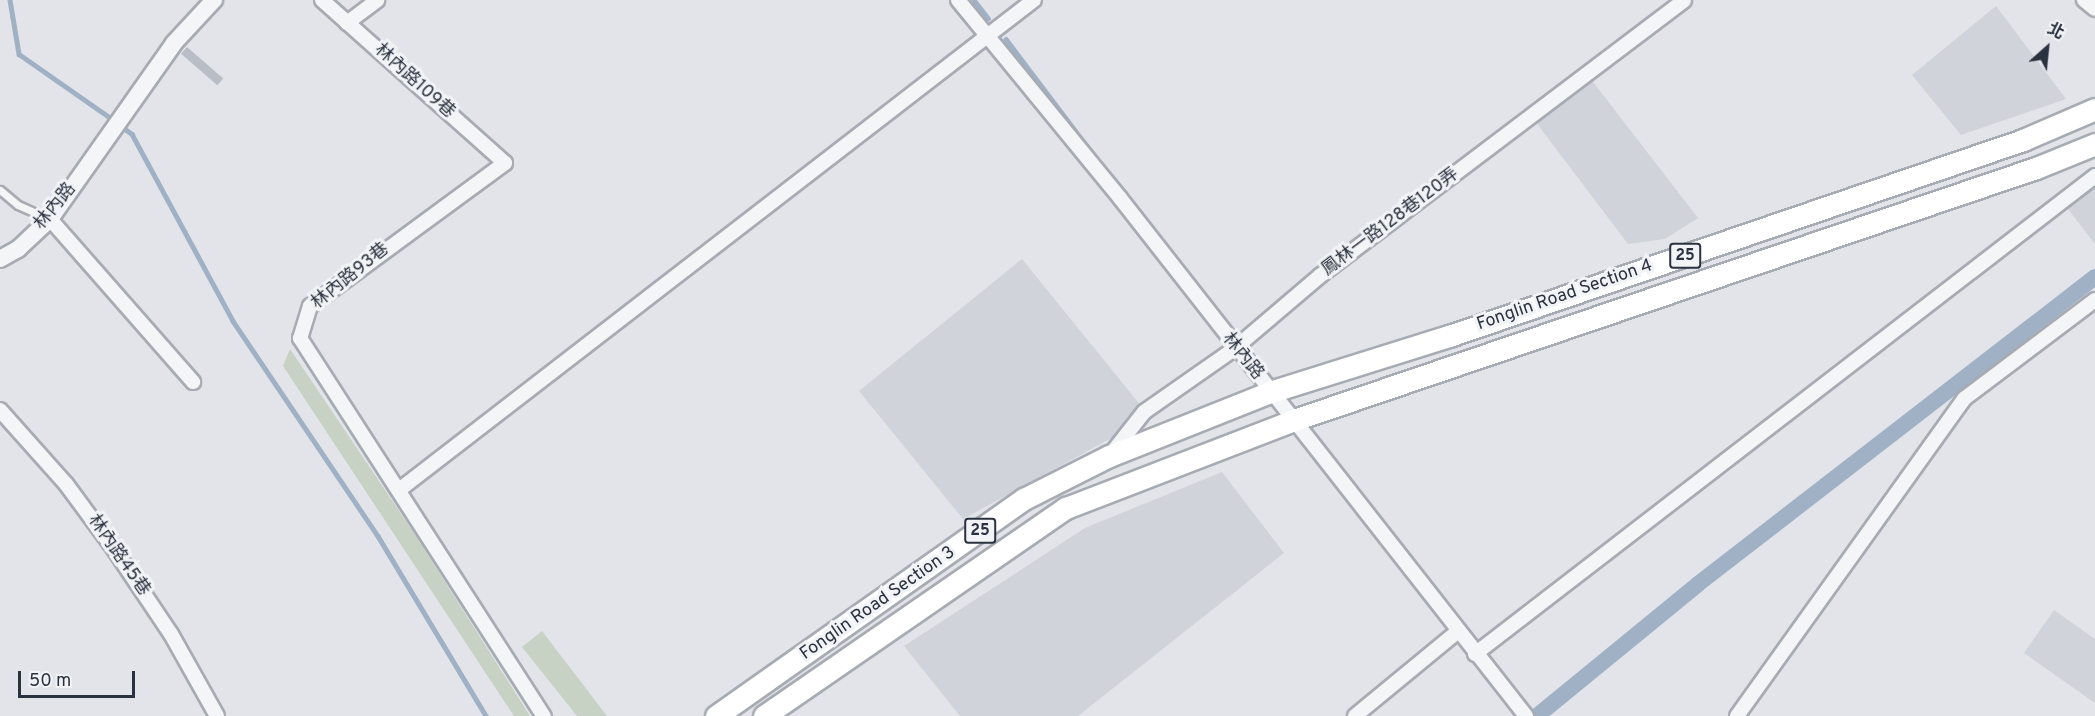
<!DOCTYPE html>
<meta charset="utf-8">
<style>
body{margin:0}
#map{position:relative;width:2095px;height:716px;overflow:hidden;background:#e2e4e9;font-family:Overpass,"Noto Sans TC",sans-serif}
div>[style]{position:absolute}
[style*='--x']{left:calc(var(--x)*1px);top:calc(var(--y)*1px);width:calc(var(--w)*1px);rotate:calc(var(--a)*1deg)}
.built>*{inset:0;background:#d0d3da}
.green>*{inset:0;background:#c7d2c4}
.stream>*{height:4.5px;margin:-2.25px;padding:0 2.25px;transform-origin:2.25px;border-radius:2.25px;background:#a0b1c5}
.canal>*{height:16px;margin:-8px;padding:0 8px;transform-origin:8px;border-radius:8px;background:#a0b1c5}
.building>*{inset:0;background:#b9bdc5;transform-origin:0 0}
.roads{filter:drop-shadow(2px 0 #a7abb3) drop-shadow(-2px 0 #a7abb3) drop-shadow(0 2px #a7abb3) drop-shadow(0 -2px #a7abb3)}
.service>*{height:7px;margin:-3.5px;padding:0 3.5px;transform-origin:3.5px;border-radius:3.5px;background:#f4f5f7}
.minor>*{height:14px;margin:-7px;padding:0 7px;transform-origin:7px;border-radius:7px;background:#f4f5f7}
.tertiary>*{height:16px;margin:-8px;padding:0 8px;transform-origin:8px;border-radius:8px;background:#f4f5f7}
.primary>*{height:21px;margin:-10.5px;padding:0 10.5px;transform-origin:10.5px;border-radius:10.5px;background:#fff}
span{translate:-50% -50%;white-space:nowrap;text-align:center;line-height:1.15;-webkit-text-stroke:6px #f1f3f6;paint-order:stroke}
.shield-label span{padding:2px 4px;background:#f1f3f6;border:2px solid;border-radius:4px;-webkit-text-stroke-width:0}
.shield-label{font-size:16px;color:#2b323f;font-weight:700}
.street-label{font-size:18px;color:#2b323f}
.north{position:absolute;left:2017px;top:18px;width:60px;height:60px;-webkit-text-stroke:4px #f1f3f6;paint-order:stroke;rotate:27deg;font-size:16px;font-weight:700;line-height:24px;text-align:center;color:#2b323f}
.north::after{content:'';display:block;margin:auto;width:21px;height:27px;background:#2b323f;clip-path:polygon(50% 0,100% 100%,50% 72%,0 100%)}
.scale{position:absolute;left:18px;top:671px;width:117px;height:27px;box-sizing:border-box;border:3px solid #2b323f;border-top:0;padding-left:8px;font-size:18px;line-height:21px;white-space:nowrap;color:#2b323f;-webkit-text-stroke:4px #f1f3f6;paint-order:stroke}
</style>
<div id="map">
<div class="built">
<i style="clip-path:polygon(1996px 6px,2066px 99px,1961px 135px,1912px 75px)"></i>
<i style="clip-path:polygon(1590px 78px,1698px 218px,1665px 239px,1628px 244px,1535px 121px)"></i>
<i style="clip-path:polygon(2095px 173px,2095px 244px,2061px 200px)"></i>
<i style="clip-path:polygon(1022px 259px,1150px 417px,963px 519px,859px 391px)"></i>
<i style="clip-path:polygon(1222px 472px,1284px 553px,1078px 716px,960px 716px,904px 646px,1085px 528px)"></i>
<i style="clip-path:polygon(2054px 610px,2095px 639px,2095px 703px,2024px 653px)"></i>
</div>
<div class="green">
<i style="clip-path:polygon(290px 349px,416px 536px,530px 716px,514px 716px,283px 366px)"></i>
<i style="clip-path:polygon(542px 631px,607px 716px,577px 716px,522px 647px)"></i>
</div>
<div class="stream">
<i style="--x:10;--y:0;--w:55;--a:80.5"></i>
<i style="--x:19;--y:54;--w:117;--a:34.9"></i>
<i style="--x:974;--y:0;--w:23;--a:52"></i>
<i style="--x:1006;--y:39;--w:166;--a:52.9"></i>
<i style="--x:121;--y:126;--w:14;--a:36"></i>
<i style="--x:132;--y:134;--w:213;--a:61.6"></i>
<i style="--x:233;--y:321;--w:259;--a:56"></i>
<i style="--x:378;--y:536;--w:210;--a:59"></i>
</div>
<div class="canal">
<i style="--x:1537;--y:716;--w:208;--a:-39.3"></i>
<i style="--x:1698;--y:584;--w:502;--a:-37.71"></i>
</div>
<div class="building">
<i style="left:187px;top:47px;width:48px;height:9px;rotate:41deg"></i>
</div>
<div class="roads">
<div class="service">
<i style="--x:0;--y:190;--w:23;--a:40"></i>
<i style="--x:18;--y:205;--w:34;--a:24"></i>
</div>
<div class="minor">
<i style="--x:322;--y:0;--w:245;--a:41.7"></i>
<i style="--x:505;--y:163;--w:242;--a:143.7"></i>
<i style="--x:310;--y:306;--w:34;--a:107"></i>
<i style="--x:300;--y:338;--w:450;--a:57.2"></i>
<i style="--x:958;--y:0;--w:256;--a:50.7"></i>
<i style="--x:1120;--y:198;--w:658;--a:51.91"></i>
<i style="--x:2084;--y:0;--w:14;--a:39"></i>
<i style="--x:347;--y:23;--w:38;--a:-37"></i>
<i style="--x:50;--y:219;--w:217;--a:48.7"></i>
<i style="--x:0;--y:410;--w:99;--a:48.3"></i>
<i style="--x:66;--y:484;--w:81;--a:53.6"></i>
<i style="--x:114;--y:549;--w:102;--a:56.2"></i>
<i style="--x:171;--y:634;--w:94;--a:60.7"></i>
<i style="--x:1111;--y:454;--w:53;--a:-51.8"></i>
<i style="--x:1144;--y:412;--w:110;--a:-35"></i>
<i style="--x:1234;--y:349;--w:114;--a:-40.4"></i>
<i style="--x:1321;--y:275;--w:455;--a:-37.1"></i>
<i style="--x:399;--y:490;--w:802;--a:-37.66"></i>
<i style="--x:1475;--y:654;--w:783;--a:-37.63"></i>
<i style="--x:1355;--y:716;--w:134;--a:-39.5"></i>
<i style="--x:1737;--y:716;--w:391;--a:-54.4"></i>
<i style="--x:1965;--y:398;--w:163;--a:-37"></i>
</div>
<div class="tertiary">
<i style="--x:0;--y:259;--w:21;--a:-29"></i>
<i style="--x:18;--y:249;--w:44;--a:-43.2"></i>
<i style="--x:50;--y:219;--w:215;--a:-54.8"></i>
<i style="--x:174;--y:43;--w:59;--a:-47.1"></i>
</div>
<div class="primary">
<i style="--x:716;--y:716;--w:377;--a:-35.2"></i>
<i style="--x:1024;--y:499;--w:95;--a:-26.8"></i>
<i style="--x:1109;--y:456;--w:173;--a:-21.7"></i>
<i style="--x:1270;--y:392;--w:188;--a:-17.4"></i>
<i style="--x:1449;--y:336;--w:607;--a:-18.85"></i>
<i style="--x:2023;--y:140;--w:78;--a:-23.3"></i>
<i style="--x:764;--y:716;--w:367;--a:-34.6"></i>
<i style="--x:1066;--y:508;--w:241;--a:-21.1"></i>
<i style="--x:1291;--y:421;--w:787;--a:-18.76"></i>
<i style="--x:2036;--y:168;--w:64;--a:-22.1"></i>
</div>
</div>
<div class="shield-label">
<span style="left:1685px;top:256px">25</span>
<span style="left:980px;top:531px">25</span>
</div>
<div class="street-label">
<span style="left:414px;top:82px;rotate:42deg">林內路109巷</span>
<span style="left:56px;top:207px;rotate:-51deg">林內路</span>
<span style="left:1391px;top:223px;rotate:-37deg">鳳林一路128巷120弄</span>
<span style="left:351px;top:277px;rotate:-39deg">林內路93巷</span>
<span style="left:1565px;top:296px;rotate:-19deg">Fonglin Road Section 4</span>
<span style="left:1242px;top:357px;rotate:51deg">林內路</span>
<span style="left:118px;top:556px;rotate:55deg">林內路45巷</span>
<span style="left:878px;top:604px;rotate:-35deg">Fonglin Road Section 3</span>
</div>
<div class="north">北</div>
<div class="scale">50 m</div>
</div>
